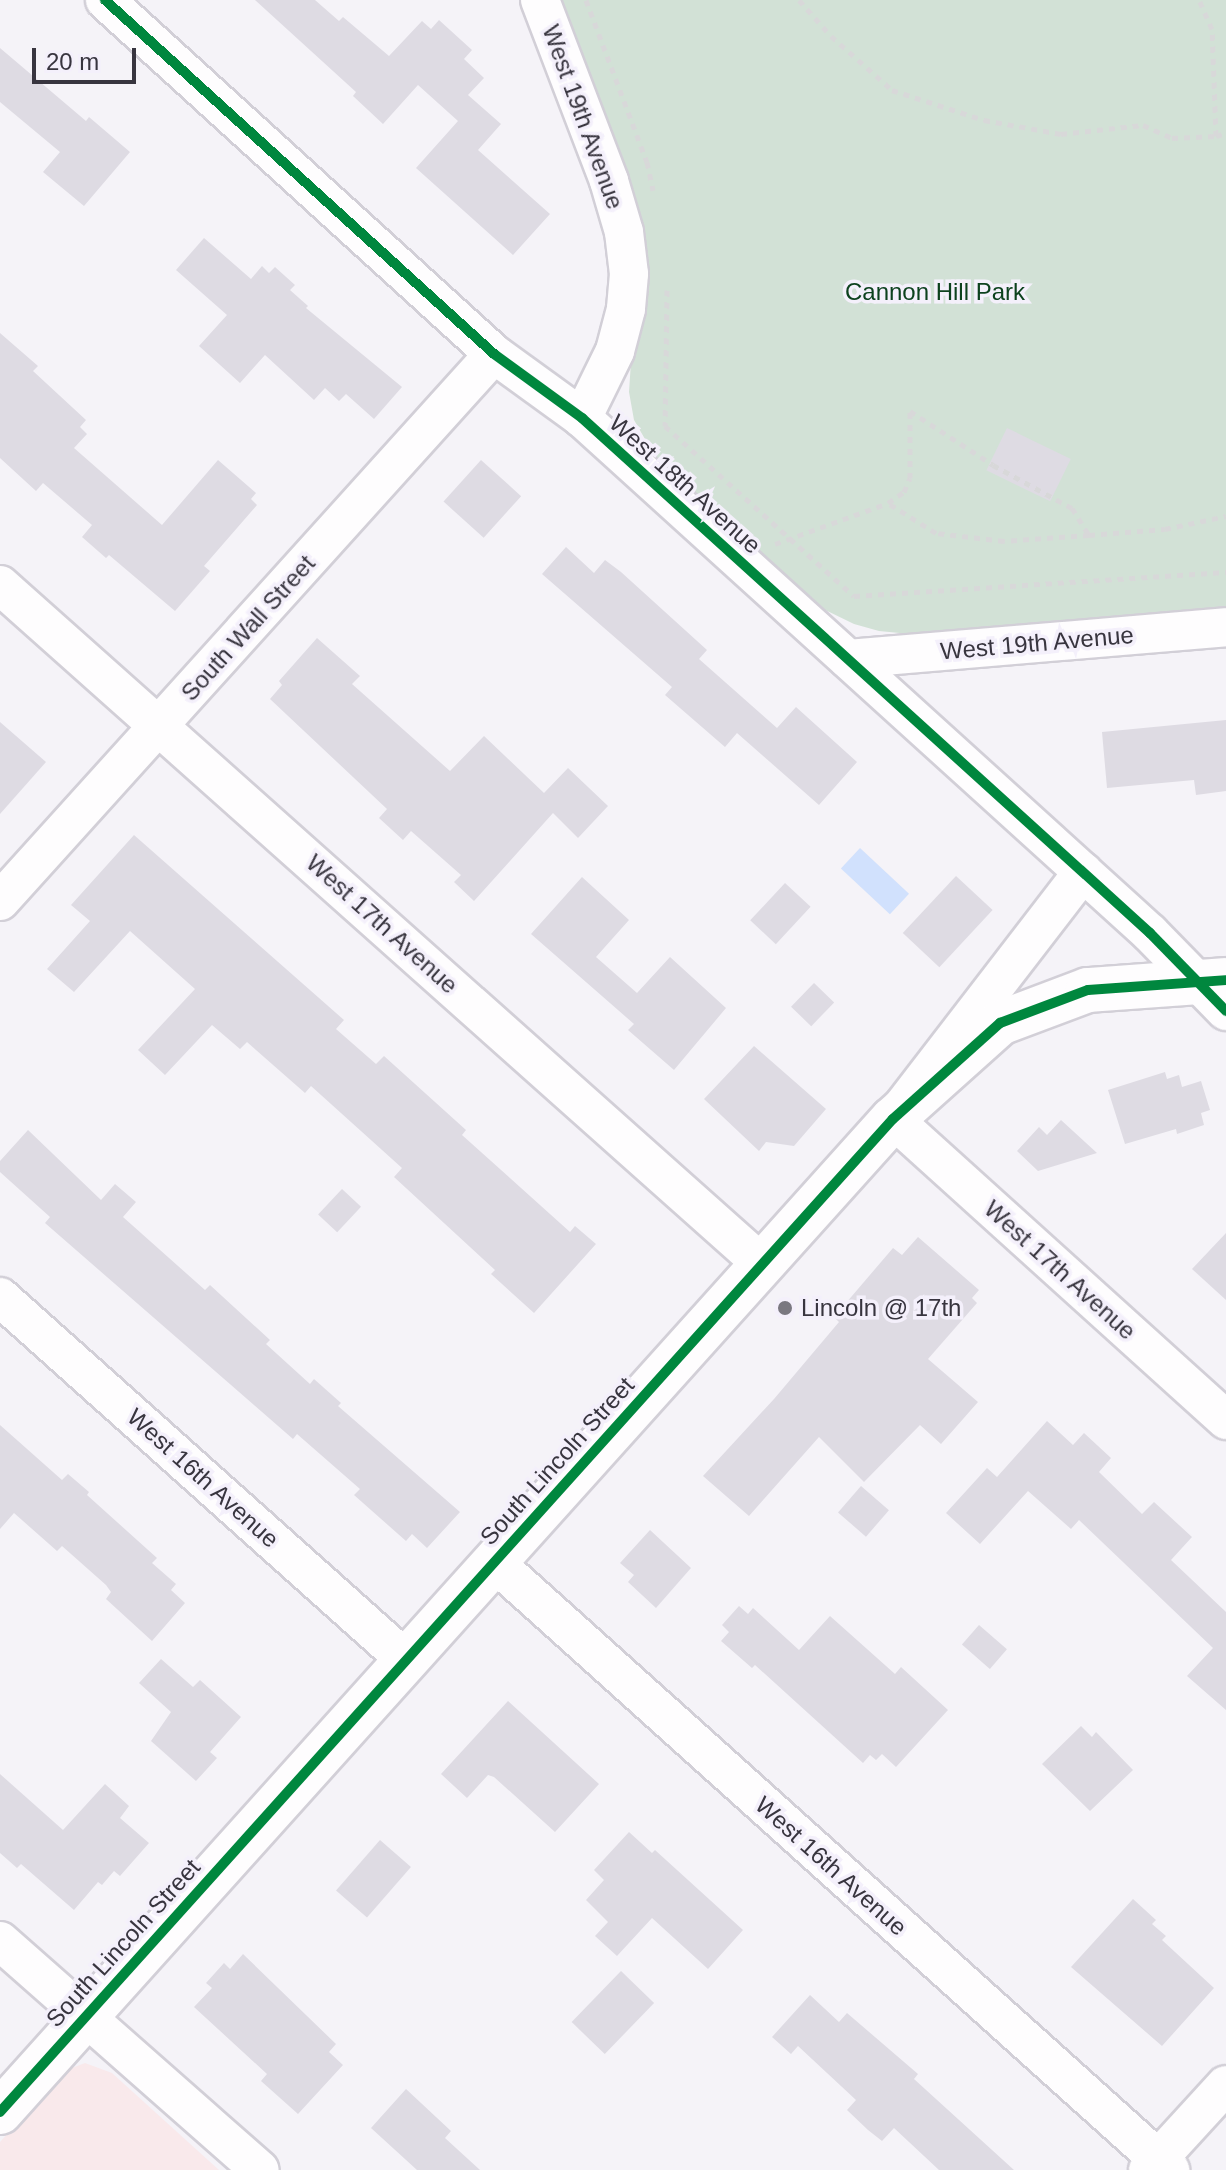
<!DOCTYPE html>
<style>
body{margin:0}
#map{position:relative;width:1226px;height:2170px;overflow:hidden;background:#f5f3f8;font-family:Arial,sans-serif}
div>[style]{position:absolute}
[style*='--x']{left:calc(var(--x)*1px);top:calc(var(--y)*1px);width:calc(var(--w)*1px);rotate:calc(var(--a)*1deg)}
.commercial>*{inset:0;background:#f9e9eb}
.green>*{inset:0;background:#d2e1d6}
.water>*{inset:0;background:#d1e1fd;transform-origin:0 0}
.building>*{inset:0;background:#dedbe3;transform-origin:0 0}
.path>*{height:5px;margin-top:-2.5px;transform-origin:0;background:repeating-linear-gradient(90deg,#d8d8d9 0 6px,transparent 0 12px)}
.roads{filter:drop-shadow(2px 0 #d2cfd7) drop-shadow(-2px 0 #d2cfd7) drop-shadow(0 2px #d2cfd7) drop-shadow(0 -2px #d2cfd7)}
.street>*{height:38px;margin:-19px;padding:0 19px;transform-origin:19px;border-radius:19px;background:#fefdfe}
.secondary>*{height:44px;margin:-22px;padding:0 22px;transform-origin:22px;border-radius:22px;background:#fefdfe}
.cycleway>*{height:10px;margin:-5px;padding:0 5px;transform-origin:5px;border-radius:5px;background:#00873e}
.dots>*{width:22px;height:22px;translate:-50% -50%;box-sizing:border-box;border:4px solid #f4f0fb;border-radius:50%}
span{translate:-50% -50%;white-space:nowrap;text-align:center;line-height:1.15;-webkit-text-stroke:7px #f4f0fb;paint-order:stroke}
.street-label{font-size:24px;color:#38353f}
.park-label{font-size:24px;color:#0d421e}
.poi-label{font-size:24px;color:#38353f}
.left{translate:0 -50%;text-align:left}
.scale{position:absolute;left:32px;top:48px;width:104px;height:36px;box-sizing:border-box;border:4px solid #38353f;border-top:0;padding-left:10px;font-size:24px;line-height:28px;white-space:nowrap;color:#38353f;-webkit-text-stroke:6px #f4f0fb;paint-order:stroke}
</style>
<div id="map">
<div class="commercial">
<i style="clip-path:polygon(85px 2063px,112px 2073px,219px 2170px,0 2170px,0 2142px,64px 2071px)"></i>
</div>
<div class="green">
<i style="clip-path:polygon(558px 0,1226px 0,1226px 612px,910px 634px,879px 631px,854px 624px,817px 606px,657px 460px,634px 420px,629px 392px,640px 226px,629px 180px)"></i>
</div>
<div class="water">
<i style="left:860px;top:848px;width:67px;height:28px;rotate:43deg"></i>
</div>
<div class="building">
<i style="clip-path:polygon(255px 0,315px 0,339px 21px,343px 17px,389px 56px,422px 21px,431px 29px,439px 20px,472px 50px,464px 59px,484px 78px,468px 95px,501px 124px,478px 150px,550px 214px,513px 255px,416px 168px,458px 121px,418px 85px,383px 124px,353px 96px,356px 92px)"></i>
<i style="clip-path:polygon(0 48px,86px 121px,89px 117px,130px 152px,84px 206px,43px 172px,60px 152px,0 102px)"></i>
<i style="clip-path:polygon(204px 238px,251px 279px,262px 266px,269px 273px,275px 267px,295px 285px,290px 290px,308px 306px,306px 308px,402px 387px,374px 419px,346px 394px,339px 401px,325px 388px,314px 400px,265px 355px,240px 383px,199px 346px,227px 315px,176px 270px)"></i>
<i style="clip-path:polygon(0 333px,38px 366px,33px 371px,86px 420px,80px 427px,87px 434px,74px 448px,162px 525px,218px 460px,256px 493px,251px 499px,257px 505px,204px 566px,210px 571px,175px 611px,109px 555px,106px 558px,82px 537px,92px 525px,43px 483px,36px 491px,0 458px)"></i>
<i style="left:1007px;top:428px;width:71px;height:47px;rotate:26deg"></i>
<i style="left:481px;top:460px;width:54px;height:56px;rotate:42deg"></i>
<i style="clip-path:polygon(566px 547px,594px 573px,605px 560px,621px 572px,707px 650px,699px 659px,777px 728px,796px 707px,857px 762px,819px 805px,737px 733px,725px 747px,665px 695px,672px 687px,542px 574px)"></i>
<i style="clip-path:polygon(317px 638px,360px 676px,352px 684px,450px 771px,484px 736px,544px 793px,568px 768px,608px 806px,578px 838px,553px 813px,474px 901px,454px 882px,461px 875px,411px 831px,403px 840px,379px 818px,387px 809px,270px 699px,282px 685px,279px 681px)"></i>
<i style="clip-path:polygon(1226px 720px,1226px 791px,1196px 795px,1194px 780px,1107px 788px,1102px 732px)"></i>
<i style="clip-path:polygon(0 722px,46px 762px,0 814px)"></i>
<i style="clip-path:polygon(134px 835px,344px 1020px,336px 1029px,376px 1064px,384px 1056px,466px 1130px,462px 1135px,570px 1232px,575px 1226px,596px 1244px,534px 1313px,491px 1274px,495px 1270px,394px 1177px,402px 1168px,311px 1086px,305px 1093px,247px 1042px,240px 1049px,212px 1025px,165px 1075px,138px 1050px,195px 989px,130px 931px,74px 992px,47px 969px,90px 921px,71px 905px)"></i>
<i style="left:956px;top:876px;width:50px;height:78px;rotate:43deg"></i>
<i style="clip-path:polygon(582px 877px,629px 920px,596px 957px,637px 993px,670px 957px,726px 1008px,674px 1070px,628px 1030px,634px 1024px,531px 934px)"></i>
<i style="left:785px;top:883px;width:35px;height:51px;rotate:43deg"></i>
<i style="left:814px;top:983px;width:28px;height:33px;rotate:44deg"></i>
<i style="clip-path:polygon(754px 1046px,826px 1109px,794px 1146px,766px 1142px,759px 1151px,704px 1099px)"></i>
<i style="clip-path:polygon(1165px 1072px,1167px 1079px,1179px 1075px,1182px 1087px,1201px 1081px,1210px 1110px,1201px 1113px,1204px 1125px,1177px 1134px,1176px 1129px,1125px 1144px,1108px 1090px)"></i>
<i style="clip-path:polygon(1061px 1120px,1097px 1153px,1038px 1171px,1017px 1151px,1039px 1127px,1047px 1135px)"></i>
<i style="clip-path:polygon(28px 1130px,101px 1200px,115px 1184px,136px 1202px,123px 1217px,205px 1290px,210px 1285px,270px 1340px,266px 1344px,310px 1384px,314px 1379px,341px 1403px,338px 1406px,460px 1512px,427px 1548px,412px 1534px,406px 1541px,354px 1495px,360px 1489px,297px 1434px,293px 1439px,45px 1223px,50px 1217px,0 1172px,0 1161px)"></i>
<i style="left:342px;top:1189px;width:26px;height:35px;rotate:43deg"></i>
<i style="clip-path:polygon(1226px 1233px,1226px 1300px,1192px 1269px)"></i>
<i style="clip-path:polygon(918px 1237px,979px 1290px,972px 1298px,977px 1303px,928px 1359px,978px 1402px,941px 1444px,920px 1425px,864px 1482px,819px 1437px,749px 1516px,703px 1476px,774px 1399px,839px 1322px,834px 1317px,893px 1248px,902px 1255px)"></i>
<i style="clip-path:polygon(1047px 1421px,1073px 1445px,1084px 1433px,1111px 1458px,1099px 1472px,1142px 1514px,1154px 1502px,1192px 1537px,1171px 1560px,1226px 1612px,1226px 1710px,1187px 1676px,1213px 1648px,1079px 1520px,1071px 1529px,1028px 1491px,980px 1544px,946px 1513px,987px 1468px,997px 1477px)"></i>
<i style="clip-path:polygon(0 1425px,62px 1480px,68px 1474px,89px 1492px,87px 1495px,157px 1558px,152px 1563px,176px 1584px,171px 1590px,185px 1603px,152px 1641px,106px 1599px,111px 1592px,106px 1585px,62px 1546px,57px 1551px,14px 1513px,0 1529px)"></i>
<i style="left:861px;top:1486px;width:37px;height:35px;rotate:41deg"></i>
<i style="clip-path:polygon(650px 1530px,691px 1568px,656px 1608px,628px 1582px,634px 1575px,620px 1563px)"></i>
<i style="clip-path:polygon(739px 1606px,748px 1614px,753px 1608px,799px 1650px,830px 1616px,895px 1674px,901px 1667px,948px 1710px,896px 1767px,882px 1754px,876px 1760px,870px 1755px,863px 1763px,755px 1665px,752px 1668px,721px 1641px,729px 1632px,722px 1625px)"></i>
<i style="left:979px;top:1625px;width:37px;height:26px;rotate:41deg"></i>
<i style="clip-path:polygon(161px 1659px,193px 1687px,200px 1680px,241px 1717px,210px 1752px,217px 1758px,196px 1781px,151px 1741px,171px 1712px,139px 1683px)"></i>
<i style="clip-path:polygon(508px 1701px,599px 1784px,555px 1832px,494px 1777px,488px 1775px,467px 1798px,441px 1774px)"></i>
<i style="clip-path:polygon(1081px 1726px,1092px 1737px,1096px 1732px,1133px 1770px,1090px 1811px,1042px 1764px)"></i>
<i style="clip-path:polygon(0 1774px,63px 1830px,105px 1784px,129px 1806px,120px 1818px,149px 1843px,120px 1876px,114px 1871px,102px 1885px,98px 1882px,74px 1910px,21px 1864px,17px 1868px,0 1853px)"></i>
<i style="clip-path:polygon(629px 1832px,652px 1853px,655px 1850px,743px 1930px,708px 1969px,652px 1918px,617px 1956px,595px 1936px,608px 1922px,586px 1900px,604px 1880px,594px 1870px)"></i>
<i style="left:380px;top:1840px;width:41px;height:67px;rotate:41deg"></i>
<i style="clip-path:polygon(1133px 1899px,1156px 1920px,1152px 1924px,1166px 1936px,1162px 1940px,1214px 1988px,1162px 2046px,1071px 1967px)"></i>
<i style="clip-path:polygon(243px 1954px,336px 2044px,329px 2052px,343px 2065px,298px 2114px,261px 2081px,267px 2074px,194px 2007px,212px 1988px,206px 1983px,224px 1963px,230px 1969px)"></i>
<i style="left:621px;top:1971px;width:46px;height:71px;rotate:44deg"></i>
<i style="clip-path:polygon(810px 1995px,839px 2022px,847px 2013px,918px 2074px,914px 2079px,1014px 2170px,939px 2170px,894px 2128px,882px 2141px,868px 2130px,847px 2110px,856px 2100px,798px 2046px,791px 2054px,772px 2037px)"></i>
<i style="clip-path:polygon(406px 2089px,451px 2131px,445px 2138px,480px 2170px,417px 2170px,371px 2128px)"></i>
</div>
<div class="path">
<i style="--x:586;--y:0;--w:173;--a:69.4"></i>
<i style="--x:647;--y:162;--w:29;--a:78"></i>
<i style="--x:799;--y:0;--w:48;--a:48.4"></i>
<i style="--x:831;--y:36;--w:81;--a:41.5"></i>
<i style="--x:892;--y:90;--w:97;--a:18.1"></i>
<i style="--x:984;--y:120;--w:78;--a:10.3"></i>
<i style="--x:1061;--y:134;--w:82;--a:-6.3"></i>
<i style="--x:1143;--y:125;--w:32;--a:24"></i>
<i style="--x:1172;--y:138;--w:44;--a:-2.6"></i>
<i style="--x:1216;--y:136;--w:107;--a:-92.1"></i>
<i style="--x:1212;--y:29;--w:32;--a:-114"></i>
<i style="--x:1216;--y:136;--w:10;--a:-17"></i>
<i style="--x:667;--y:290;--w:136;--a:90.8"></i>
<i style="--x:665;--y:426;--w:254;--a:42"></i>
<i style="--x:854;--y:596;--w:373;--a:-3.7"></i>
<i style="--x:1089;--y:535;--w:76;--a:-4.5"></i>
<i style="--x:1165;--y:529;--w:62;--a:-12"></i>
<i style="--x:775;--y:544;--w:120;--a:-19.9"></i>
<i style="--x:888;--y:503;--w:19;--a:-35"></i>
<i style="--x:904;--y:492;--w:15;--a:-67"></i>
<i style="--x:910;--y:478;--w:67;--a:-90"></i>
<i style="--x:910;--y:411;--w:99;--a:33"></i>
<i style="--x:993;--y:465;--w:90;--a:28.6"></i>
<i style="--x:1072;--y:508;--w:32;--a:58"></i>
<i style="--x:1089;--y:535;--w:85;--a:176"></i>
<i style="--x:1004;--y:541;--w:68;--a:-173.3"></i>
<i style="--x:936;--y:533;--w:57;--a:-148"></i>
</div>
<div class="roads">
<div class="street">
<i style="--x:105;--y:0;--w:526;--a:42.3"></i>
<i style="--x:494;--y:354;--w:109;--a:36"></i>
<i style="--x:582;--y:418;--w:767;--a:42.2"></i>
<i style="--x:1150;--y:933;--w:109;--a:45.7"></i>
<i style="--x:540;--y:0;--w:194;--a:69.1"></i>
<i style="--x:609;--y:181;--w:53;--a:73.6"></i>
<i style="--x:624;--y:232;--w:42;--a:83.2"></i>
<i style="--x:629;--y:274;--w:35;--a:95"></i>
<i style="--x:626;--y:309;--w:43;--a:104.7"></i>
<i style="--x:615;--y:351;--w:75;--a:116.2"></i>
<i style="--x:0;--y:585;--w:1021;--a:41.7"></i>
<i style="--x:848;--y:659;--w:379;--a:-4.8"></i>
<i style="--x:1083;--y:872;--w:312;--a:127.6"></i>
<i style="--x:893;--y:1119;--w:449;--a:42.1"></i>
<i style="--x:0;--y:901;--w:737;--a:-47.91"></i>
<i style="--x:0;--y:1297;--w:545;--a:41.8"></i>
<i style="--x:493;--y:1561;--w:911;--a:41.97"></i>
<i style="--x:0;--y:1941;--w:346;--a:41.4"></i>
<i style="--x:1148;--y:2170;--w:115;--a:-47.5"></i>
</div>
<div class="secondary">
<i style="--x:0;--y:2112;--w:1335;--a:-48.04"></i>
<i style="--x:893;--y:1119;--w:144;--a:-41.9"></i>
<i style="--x:1000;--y:1023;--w:94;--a:-20.6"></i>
<i style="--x:1088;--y:990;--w:138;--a:-4.1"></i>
</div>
</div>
<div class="cycleway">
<i style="--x:105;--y:0;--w:526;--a:42.3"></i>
<i style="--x:494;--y:354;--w:109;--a:36"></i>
<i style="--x:582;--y:418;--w:767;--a:42.2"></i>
<i style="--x:1150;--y:933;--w:109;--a:45.7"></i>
<i style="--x:0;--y:2112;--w:1335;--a:-48.04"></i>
<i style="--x:893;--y:1119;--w:144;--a:-41.9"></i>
<i style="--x:1000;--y:1023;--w:94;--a:-20.6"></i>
<i style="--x:1088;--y:990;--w:138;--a:-4.1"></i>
</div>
<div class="dots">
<i style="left:785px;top:1308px;background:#7a7880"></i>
</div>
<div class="street-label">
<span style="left:583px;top:117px;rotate:70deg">West 19th Avenue</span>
<span style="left:685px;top:484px;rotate:42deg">West 18th Avenue</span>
<span style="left:248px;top:628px;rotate:-48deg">South Wall Street</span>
<span style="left:1037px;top:643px;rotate:-5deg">West 19th Avenue</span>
<span style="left:382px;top:924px;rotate:42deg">West 17th Avenue</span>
<span style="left:1060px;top:1270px;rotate:42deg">West 17th Avenue</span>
<span style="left:557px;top:1461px;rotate:-48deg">South Lincoln Street</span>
<span style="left:203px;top:1478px;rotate:42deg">West 16th Avenue</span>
<span style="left:831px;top:1866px;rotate:42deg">West 16th Avenue</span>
<span style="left:123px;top:1943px;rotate:-48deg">South Lincoln Street</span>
</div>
<div class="park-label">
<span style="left:935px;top:292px">Cannon Hill Park</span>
</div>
<div class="poi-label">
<span class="left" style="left:801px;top:1308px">Lincoln @ 17th</span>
</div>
<div class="scale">20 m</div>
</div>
